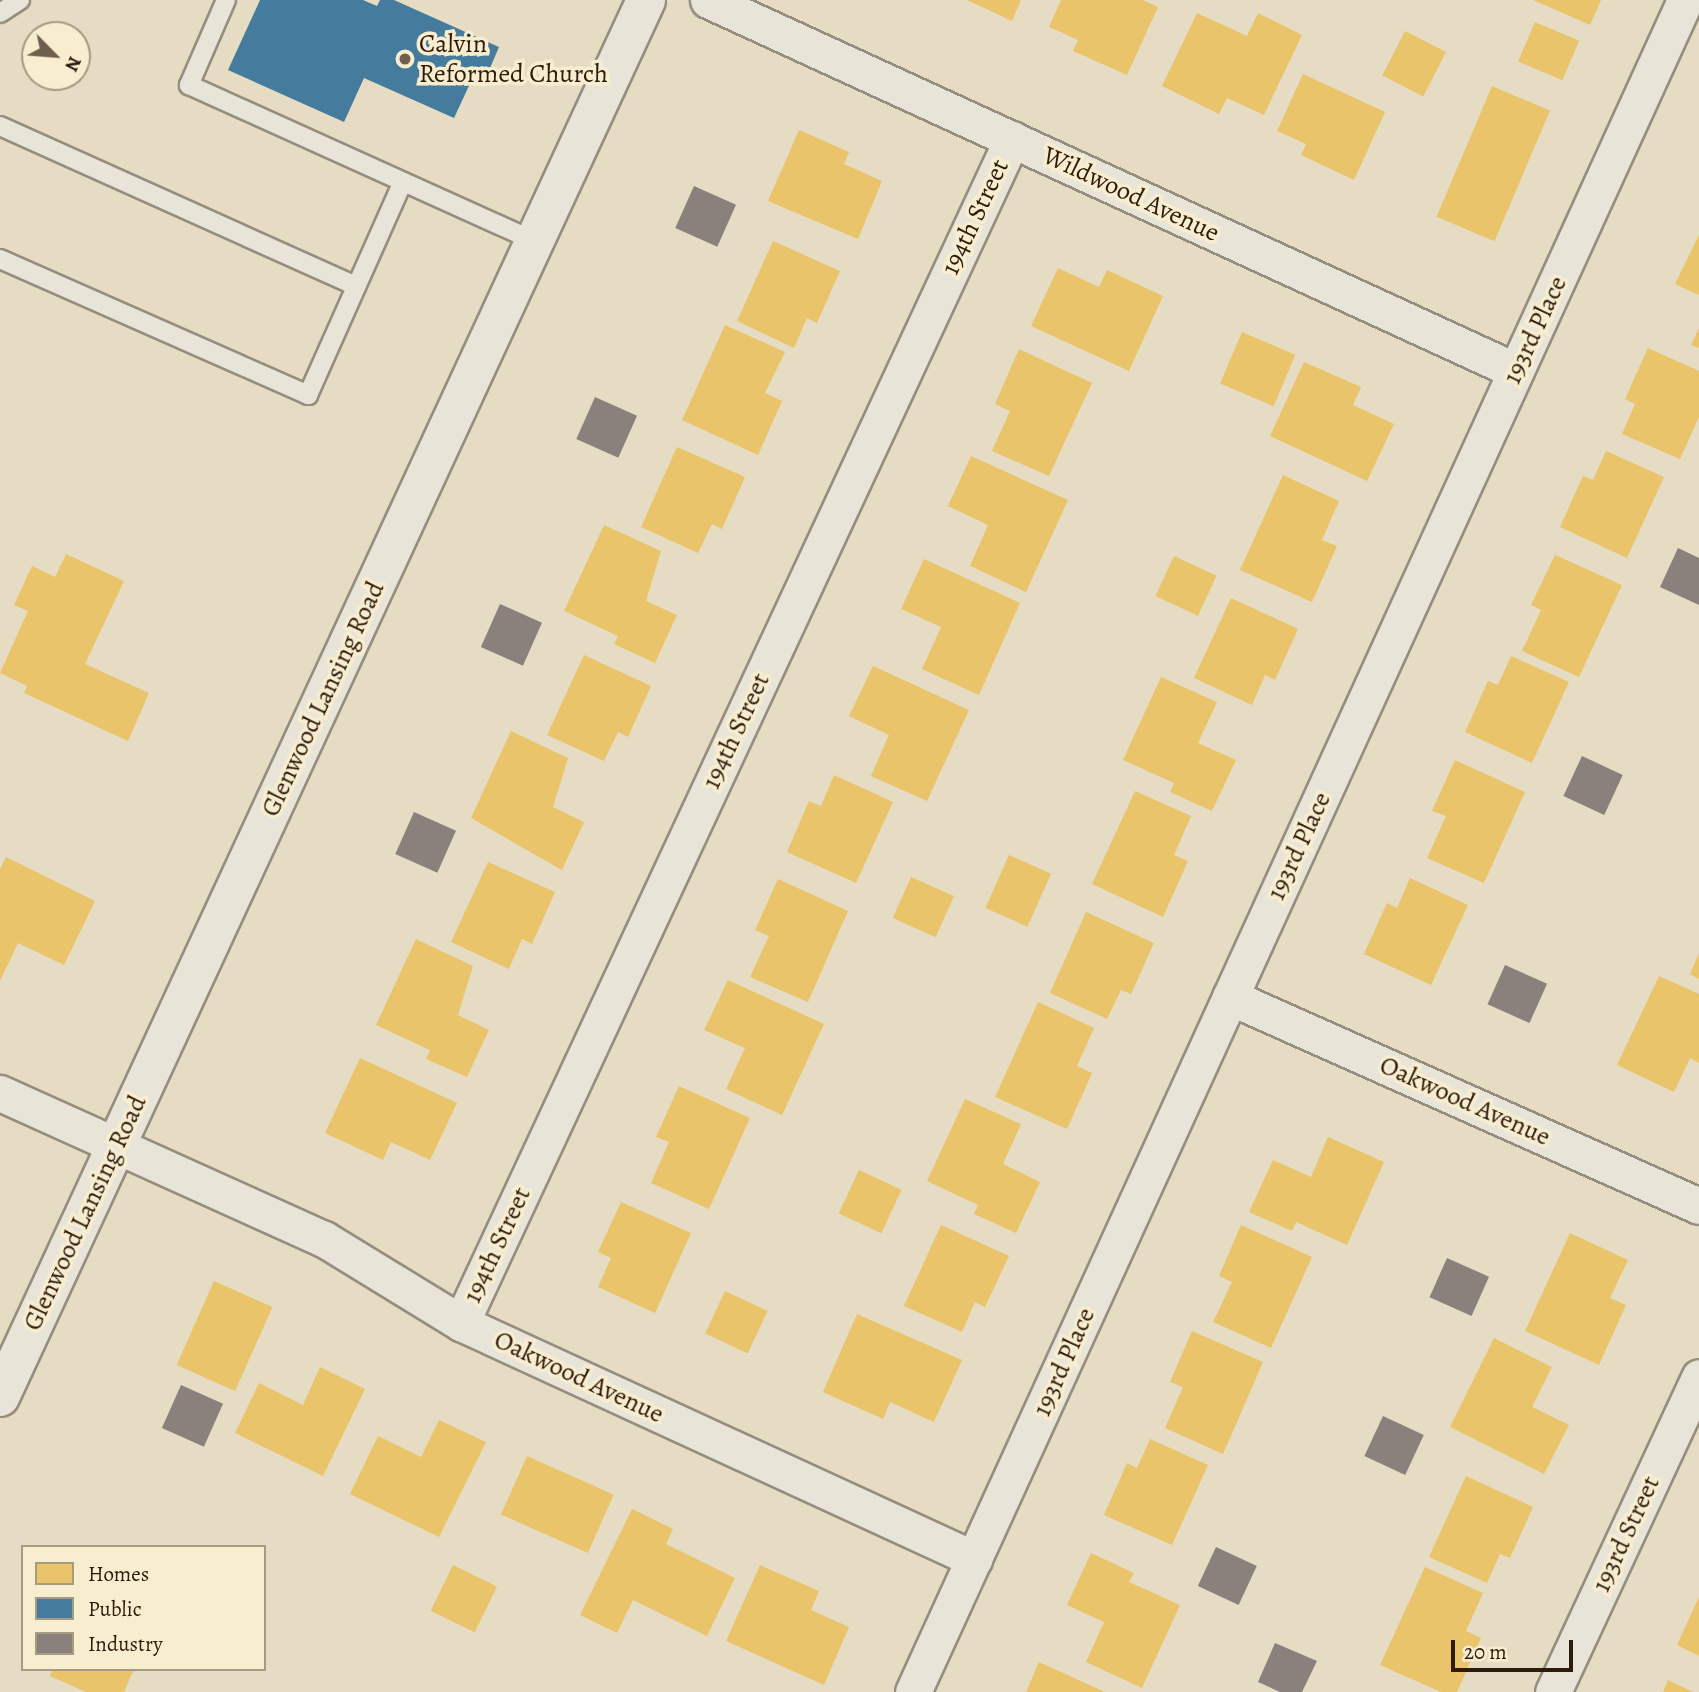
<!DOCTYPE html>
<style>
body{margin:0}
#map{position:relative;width:1699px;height:1692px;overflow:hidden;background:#e5dcc3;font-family:Alegreya,serif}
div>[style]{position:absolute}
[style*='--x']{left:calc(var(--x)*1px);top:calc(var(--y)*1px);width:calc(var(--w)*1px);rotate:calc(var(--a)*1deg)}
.homes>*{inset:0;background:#e9c46a;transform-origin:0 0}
.public>*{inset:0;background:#457b9d}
.industry>*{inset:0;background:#8a817c;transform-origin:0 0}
.roads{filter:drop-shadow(2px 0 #958d7e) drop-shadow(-2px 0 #958d7e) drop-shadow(0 2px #958d7e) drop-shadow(0 -2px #958d7e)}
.service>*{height:18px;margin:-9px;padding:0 9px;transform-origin:9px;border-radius:9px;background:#e9e4d8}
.minor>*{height:35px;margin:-17.5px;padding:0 17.5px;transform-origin:17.5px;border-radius:17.5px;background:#e9e4d8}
.secondary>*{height:38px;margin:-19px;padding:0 19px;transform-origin:19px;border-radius:19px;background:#e9e4d8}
.dots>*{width:19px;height:19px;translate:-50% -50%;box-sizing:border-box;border:4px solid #f7edcf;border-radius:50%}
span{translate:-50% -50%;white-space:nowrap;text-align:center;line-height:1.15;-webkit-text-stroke:7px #f7edcf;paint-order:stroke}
.poi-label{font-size:26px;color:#2f1a0e}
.left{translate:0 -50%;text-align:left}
.street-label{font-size:26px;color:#2f1a0e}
.legend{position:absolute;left:21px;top:1545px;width:245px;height:126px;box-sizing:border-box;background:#f7edcf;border:2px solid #a79982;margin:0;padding:9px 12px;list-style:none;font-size:21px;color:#2f1a0e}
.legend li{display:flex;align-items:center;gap:14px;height:35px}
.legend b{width:35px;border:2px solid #a79982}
.north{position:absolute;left:21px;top:21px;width:70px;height:70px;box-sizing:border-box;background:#f7edcf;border:2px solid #a79982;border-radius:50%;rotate:115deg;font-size:19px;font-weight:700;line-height:28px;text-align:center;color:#2f1a0e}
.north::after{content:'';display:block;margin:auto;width:24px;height:32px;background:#6f5e4d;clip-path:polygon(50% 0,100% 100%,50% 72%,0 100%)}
.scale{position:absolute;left:1451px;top:1640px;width:122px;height:32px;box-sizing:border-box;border:4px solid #2f1a0e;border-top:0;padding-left:9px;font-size:21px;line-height:24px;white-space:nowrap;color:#2f1a0e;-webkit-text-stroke:5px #f7edcf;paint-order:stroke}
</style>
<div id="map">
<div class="homes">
<i style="clip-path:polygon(967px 0,1021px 0,1012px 21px)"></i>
<i style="clip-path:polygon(1061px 0,1143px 0,1158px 7px,1127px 75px,1073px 51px,1078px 40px,1049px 27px)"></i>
<i style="clip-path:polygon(1533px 0,1601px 0,1590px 25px)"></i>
<i style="clip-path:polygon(1197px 13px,1247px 36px,1258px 13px,1302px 35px,1264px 115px,1227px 98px,1219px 114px,1162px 86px)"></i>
<i style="left:1535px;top:22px;width:48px;height:43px;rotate:23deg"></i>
<i style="left:1405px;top:31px;width:46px;height:50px;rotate:27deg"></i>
<i style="clip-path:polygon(1303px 74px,1385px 112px,1354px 180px,1301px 155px,1306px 144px,1277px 131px)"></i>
<i style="left:1492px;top:86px;width:63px;height:142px;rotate:23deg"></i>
<i style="clip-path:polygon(799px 130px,849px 152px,844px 164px,882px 181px,858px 239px,768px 201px)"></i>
<i style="clip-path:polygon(1699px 235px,1699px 295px,1675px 284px)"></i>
<i style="clip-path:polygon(773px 241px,840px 271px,817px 323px,807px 318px,794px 348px,737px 321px)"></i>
<i style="clip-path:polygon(1058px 268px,1099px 287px,1107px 270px,1163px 296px,1129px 371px,1031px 326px)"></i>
<i style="clip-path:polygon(725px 325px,785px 352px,765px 393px,782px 401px,758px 455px,682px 420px)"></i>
<i style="clip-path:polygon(1699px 328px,1699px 348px,1691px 345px)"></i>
<i style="left:1242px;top:332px;width:58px;height:56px;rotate:23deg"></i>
<i style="clip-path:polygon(1648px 348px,1699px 371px,1699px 417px,1680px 459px,1622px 434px,1635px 404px,1625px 399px)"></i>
<i style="clip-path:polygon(1019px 349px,1092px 383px,1049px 476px,992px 451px,1010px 411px,995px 404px)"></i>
<i style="clip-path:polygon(1304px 362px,1361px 387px,1353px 405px,1394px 424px,1367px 481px,1270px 436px)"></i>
<i style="clip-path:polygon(677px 447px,745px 477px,722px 529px,712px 524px,698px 553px,641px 527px)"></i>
<i style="clip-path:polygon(1606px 451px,1664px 477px,1627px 558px,1560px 527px,1583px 476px,1593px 480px)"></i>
<i style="clip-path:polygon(971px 456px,1068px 500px,1026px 592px,970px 566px,988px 525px,948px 506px)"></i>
<i style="clip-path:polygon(1283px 475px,1339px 501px,1322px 540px,1337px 546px,1312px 602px,1240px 570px)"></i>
<i style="clip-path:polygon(604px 525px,661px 551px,646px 601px,677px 615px,655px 663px,614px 644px,618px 636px,564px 611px)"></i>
<i style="clip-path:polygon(66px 554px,124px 581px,85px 664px,149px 693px,128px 741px,24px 693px,27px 686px,0 673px,28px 611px,14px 605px,32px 566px,55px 577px)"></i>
<i style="clip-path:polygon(1555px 555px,1622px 585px,1579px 677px,1522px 651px,1541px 610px,1531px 605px)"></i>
<i style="left:1174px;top:556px;width:47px;height:44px;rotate:25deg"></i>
<i style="clip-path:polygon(924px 559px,1020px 603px,979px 695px,922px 669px,941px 627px,901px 609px)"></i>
<i style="clip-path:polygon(1231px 598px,1298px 629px,1275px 680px,1265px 675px,1252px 705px,1194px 678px)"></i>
<i style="clip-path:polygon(584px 655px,651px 686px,628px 737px,618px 732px,604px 761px,547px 735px)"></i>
<i style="clip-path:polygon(1511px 656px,1569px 682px,1532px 763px,1465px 732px,1488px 681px,1498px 685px)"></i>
<i style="clip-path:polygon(873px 666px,969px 710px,927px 801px,871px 776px,889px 735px,849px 716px)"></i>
<i style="clip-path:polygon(1161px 677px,1217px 702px,1198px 743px,1236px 760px,1212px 811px,1170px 792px,1174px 783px,1123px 760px)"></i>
<i style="clip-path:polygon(511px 731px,568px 758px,553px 807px,584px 822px,562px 870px,471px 818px)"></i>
<i style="clip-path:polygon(1455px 760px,1525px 792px,1484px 883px,1427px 858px,1446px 816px,1432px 811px)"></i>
<i style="clip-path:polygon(834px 775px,893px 802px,856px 883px,787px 852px,809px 801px,821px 806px)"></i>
<i style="clip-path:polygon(1135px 791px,1191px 816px,1174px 855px,1188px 861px,1163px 917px,1092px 884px)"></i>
<i style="left:1009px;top:855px;width:46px;height:58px;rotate:24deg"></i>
<i style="clip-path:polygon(6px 857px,95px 901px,64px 965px,18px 943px,0 981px,0 869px)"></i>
<i style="clip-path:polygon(488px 862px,555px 892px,532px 944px,522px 939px,509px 969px,451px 942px)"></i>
<i style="left:911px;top:877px;width:47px;height:45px;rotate:24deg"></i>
<i style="clip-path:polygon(1410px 878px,1468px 905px,1431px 985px,1364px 954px,1387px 903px,1397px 908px)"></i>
<i style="clip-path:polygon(778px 879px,848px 911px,808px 1002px,750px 977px,769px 936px,755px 930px)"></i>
<i style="clip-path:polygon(1086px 912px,1154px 943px,1131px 994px,1121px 990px,1107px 1019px,1050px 993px)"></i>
<i style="clip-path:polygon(416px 939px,473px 966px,458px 1015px,489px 1030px,467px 1077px,426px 1059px,430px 1050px,376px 1025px)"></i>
<i style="clip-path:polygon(1699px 953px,1699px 979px,1690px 974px)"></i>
<i style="clip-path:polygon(1659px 976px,1699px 994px,1699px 1063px,1690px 1058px,1674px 1092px,1617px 1065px)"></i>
<i style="clip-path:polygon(728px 980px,824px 1024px,782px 1115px,726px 1089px,745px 1048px,704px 1030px)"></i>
<i style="clip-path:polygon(1038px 1002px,1094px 1028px,1077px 1066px,1092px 1073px,1067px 1129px,995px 1097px)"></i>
<i style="clip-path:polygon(360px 1058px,457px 1103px,430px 1160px,391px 1142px,383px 1160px,325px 1133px)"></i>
<i style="clip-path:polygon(679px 1086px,750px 1118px,709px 1209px,651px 1183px,669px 1142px,656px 1137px)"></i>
<i style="clip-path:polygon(965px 1099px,1021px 1124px,1003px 1164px,1040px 1182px,1016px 1233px,974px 1214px,978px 1205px,927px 1181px)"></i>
<i style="clip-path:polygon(1328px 1137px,1384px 1162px,1347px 1245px,1296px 1222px,1292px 1231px,1249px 1212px,1273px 1160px,1311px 1177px)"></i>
<i style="left:859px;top:1170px;width:47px;height:48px;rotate:25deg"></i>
<i style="clip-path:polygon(621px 1202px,691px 1233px,655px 1313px,598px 1287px,611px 1258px,598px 1252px)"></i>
<i style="clip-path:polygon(941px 1225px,1009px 1256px,985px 1307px,975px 1302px,962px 1332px,904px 1306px)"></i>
<i style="clip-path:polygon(1241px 1225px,1312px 1257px,1271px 1348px,1213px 1322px,1232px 1282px,1219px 1276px)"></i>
<i style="clip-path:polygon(1570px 1233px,1628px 1260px,1610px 1298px,1626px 1305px,1599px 1365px,1525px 1331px)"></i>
<i style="left:214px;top:1281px;width:64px;height:92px;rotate:24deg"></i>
<i style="left:725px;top:1291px;width:47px;height:47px;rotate:25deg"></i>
<i style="clip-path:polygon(857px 1314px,962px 1360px,934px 1422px,890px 1402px,883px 1419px,823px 1392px)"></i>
<i style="clip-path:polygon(1192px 1331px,1263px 1362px,1223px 1454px,1165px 1428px,1183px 1387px,1170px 1382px)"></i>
<i style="clip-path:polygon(1494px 1338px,1552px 1367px,1532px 1407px,1569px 1425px,1544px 1474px,1450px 1427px)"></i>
<i style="clip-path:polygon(320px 1367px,365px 1389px,323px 1476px,235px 1433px,259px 1383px,303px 1405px)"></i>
<i style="clip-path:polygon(439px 1420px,486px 1442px,439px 1537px,350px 1494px,378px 1436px,421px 1457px)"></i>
<i style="clip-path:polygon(1150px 1439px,1208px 1465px,1172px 1545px,1104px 1515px,1127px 1463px,1137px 1468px)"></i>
<i style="left:527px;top:1456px;width:95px;height:64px;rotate:24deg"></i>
<i style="clip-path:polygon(1466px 1476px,1533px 1507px,1510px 1558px,1500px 1554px,1487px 1583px,1429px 1557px)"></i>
<i style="clip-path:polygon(632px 1509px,673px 1529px,666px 1544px,735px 1578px,707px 1636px,633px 1600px,617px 1633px,580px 1615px)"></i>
<i style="clip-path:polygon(1091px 1553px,1134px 1573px,1129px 1582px,1180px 1605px,1142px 1688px,1086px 1662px,1104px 1622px,1067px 1605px)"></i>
<i style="left:453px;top:1565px;width:49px;height:51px;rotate:26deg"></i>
<i style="clip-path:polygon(760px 1565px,819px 1591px,811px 1610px,849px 1627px,824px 1685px,726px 1641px)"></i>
<i style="clip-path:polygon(1425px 1567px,1483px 1593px,1466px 1631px,1481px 1638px,1457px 1692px,1441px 1692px,1380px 1665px)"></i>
<i style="clip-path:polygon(1699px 1597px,1699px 1656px,1677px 1645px)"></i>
<i style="clip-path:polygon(1039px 1662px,1105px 1692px,1026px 1692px)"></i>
<i style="clip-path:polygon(53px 1669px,134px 1669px,124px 1692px,86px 1692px,50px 1676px)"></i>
<i style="clip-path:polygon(1668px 1680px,1693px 1692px,1663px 1692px)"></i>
</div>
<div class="public">
<i style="clip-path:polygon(260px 0,363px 0,377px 6px,380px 0,394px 0,499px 47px,485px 80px,474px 75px,454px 118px,364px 78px,344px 122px,228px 70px)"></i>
</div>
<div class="industry">
<i style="left:694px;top:186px;width:46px;height:46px;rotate:24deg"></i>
<i style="left:595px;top:397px;width:46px;height:46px;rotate:24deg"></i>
<i style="clip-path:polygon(1678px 548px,1699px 558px,1699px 605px,1660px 587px)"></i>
<i style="left:500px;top:604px;width:46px;height:47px;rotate:24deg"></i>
<i style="left:1582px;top:756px;width:45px;height:44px;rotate:25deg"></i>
<i style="left:414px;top:812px;width:46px;height:46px;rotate:24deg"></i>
<i style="left:1505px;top:965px;width:46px;height:43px;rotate:24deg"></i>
<i style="left:1447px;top:1258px;width:46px;height:43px;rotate:24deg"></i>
<i style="left:181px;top:1385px;width:46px;height:47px;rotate:24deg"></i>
<i style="left:1383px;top:1416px;width:45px;height:44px;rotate:25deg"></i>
<i style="left:1216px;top:1547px;width:45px;height:43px;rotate:25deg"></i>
<i style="clip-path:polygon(1275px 1643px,1317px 1661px,1302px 1692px,1280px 1692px,1258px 1682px)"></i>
</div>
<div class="roads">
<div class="service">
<i style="--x:226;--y:0;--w:93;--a:113.5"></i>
<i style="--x:189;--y:85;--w:380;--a:24.3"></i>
<i style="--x:0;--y:13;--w:24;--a:-33"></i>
<i style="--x:0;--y:126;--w:390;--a:24.2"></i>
<i style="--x:0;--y:259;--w:337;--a:23.8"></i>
<i style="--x:308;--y:395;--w:233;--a:-66"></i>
</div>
<div class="minor">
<i style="--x:708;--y:0;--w:889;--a:24.66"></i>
<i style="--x:1230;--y:997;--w:513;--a:24.02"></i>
<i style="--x:0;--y:1093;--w:355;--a:24.3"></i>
<i style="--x:324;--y:1239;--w:161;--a:31.5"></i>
<i style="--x:461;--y:1323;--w:565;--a:24.7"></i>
<i style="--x:461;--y:1323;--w:1306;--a:-65.04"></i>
<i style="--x:913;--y:1692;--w:1860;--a:-65.47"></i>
<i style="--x:1553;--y:1692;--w:347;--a:-65.1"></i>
</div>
<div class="secondary">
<i style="--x:0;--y:1397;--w:1539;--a:-65.18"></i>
</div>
</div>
<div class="dots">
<i style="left:405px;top:59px;background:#6f5e4d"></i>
</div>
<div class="poi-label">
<span class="left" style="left:419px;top:59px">Calvin<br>Reformed Church</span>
</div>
<div class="street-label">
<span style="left:1131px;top:194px;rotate:25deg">Wildwood Avenue</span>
<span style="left:975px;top:217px;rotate:-65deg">194th Street</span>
<span style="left:1535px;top:330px;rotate:-65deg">193rd Place</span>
<span style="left:323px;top:699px;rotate:-65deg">Glenwood Lansing Road</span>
<span style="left:736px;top:731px;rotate:-65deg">194th Street</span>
<span style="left:1299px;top:846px;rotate:-65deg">193rd Place</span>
<span style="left:1465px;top:1101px;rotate:24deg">Oakwood Avenue</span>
<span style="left:85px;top:1213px;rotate:-65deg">Glenwood Lansing Road</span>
<span style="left:497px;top:1245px;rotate:-65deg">194th Street</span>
<span style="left:1064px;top:1362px;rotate:-66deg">193rd Place</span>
<span style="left:579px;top:1377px;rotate:25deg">Oakwood Avenue</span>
<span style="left:1626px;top:1534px;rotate:-65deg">193rd Street</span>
</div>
<ul class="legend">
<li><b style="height:19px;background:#e9c46a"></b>Homes</li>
<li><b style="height:19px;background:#457b9d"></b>Public</li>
<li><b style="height:19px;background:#8a817c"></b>Industry</li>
</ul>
<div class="north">N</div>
<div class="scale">20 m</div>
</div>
